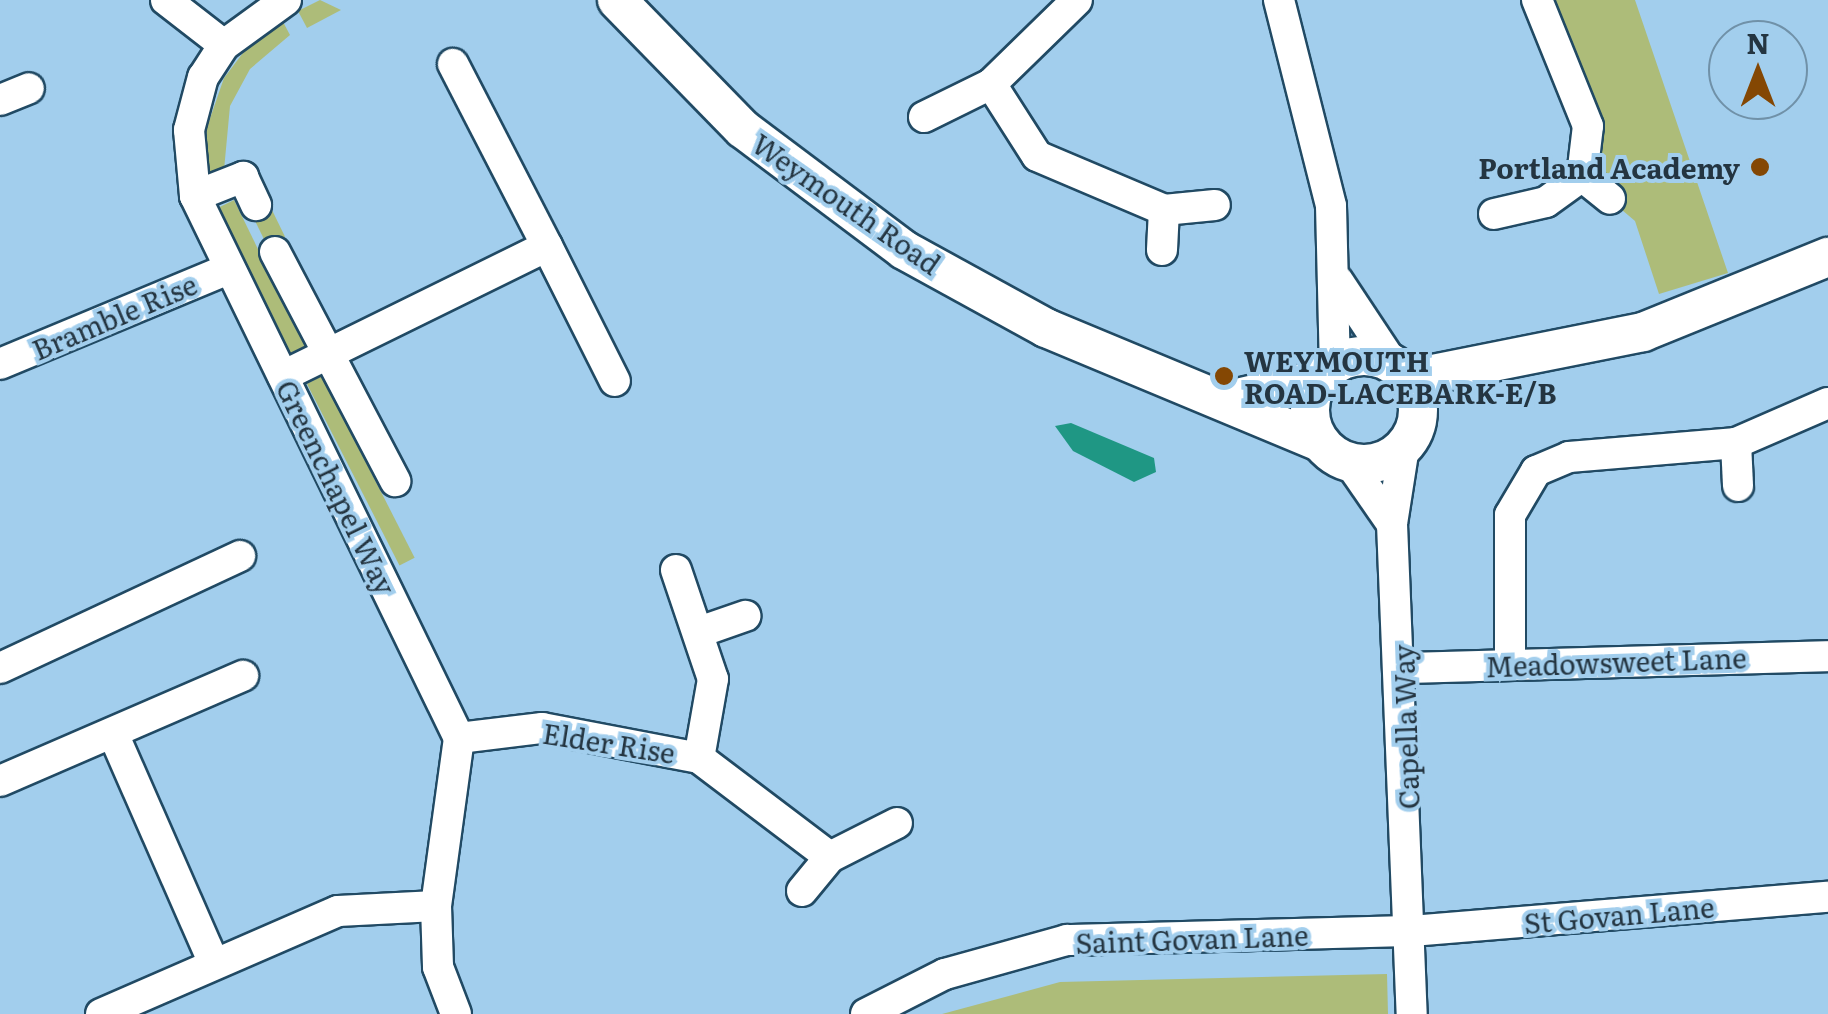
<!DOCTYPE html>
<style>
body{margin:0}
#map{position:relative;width:1828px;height:1014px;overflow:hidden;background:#a2ceed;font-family:Literata,serif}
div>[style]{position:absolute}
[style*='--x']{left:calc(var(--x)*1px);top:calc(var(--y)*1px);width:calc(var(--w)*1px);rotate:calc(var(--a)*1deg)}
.green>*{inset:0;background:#adbc79;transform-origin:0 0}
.water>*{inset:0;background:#1f9784}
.roads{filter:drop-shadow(2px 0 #214a64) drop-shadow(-2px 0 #214a64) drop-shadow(0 2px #214a64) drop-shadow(0 -2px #214a64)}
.minor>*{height:30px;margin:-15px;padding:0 15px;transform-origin:15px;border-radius:15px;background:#fff}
.tertiary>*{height:38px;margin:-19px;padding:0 19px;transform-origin:19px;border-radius:19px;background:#fff}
.tertiary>.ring{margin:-19px;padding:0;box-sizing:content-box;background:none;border:38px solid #fff;border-radius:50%}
.dots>*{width:28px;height:28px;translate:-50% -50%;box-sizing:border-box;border:5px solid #a2ceed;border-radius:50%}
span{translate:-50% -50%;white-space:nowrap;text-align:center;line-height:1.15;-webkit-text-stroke:8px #a2ceed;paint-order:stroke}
.poi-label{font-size:28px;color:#243541;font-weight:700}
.right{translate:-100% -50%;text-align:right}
.left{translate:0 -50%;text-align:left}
.street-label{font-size:28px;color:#243541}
.north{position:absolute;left:1708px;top:20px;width:100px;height:100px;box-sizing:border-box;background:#a2ceed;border:2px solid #7091a8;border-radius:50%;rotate:0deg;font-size:28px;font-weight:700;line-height:40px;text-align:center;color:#243541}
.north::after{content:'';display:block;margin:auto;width:35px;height:45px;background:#844703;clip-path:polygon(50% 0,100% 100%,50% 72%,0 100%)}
</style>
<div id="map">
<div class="green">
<i style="clip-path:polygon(320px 0,341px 10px,307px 28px,298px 11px)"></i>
<i style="clip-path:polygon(1537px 0,1635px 0,1728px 273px,1659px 294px,1635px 221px,1582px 176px,1588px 126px)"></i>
<i style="clip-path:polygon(282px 20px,290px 35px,250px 69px,230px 106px,224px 170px,208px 175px,206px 130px,224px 78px,255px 37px)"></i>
<i style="left:234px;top:200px;width:168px;height:17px;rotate:64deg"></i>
<i style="left:271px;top:208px;width:32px;height:20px;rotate:64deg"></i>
<i style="left:322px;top:376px;width:204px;height:17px;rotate:63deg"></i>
<i style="clip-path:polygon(1387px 974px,1388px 1014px,942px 1014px,1060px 982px)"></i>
</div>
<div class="water">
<i style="clip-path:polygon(1071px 423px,1154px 458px,1156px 472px,1134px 482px,1073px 451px,1055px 426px)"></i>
</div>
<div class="roads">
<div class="minor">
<i style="--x:166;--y:0;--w:73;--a:37.8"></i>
<i style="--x:286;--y:0;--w:77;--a:144"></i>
<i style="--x:224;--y:45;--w:38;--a:123"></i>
<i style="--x:203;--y:77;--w:55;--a:104.8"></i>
<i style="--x:189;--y:130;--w:66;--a:84.8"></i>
<i style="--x:195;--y:196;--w:603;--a:64.03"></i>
<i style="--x:459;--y:738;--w:170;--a:97.8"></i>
<i style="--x:436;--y:906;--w:61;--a:88.1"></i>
<i style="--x:438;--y:967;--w:50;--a:69"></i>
<i style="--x:1279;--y:0;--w:212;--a:75.8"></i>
<i style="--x:1331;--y:206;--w:159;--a:88.6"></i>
<i style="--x:991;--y:84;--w:85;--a:57.4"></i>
<i style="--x:1037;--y:156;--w:138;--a:23"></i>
<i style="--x:1164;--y:210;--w:40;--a:92.9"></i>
<i style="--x:0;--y:100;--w:31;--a:-22"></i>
<i style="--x:924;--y:117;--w:75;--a:-26.2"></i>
<i style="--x:991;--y:84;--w:120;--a:-44.3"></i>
<i style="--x:1582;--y:176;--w:36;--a:39"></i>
<i style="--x:195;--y:196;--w:52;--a:-21.6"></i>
<i style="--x:243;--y:177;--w:31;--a:65"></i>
<i style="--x:1164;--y:210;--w:51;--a:-5.6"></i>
<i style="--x:1494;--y:214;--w:53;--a:-13"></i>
<i style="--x:1546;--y:202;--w:44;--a:-35.8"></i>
<i style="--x:1582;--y:176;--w:50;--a:-83.2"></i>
<i style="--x:1588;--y:126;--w:136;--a:-112"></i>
<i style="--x:547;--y:246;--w:151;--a:63.3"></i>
<i style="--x:275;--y:252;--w:259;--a:62.3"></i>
<i style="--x:1338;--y:281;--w:100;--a:56.5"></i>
<i style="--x:0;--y:364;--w:247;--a:-22.6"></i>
<i style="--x:283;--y:376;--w:294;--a:-26.2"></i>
<i style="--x:547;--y:246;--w:205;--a:-117.3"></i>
<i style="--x:1736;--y:443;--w:43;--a:87.3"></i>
<i style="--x:1404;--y:447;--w:78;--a:98.9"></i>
<i style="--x:1392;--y:524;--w:490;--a:87.7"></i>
<i style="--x:1349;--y:462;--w:75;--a:55.3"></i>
<i style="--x:676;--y:570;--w:115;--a:71.3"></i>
<i style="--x:713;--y:679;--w:80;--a:100"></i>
<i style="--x:702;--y:631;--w:46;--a:-19.2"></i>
<i style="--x:1510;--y:665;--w:150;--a:-90"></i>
<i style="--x:1510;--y:515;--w:51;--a:-59.4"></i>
<i style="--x:1536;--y:471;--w:36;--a:-23"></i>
<i style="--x:1569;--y:457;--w:168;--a:-4.8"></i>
<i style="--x:1736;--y:443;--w:100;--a:-23.5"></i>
<i style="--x:0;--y:668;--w:265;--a:-25"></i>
<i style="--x:1405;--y:668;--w:423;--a:-1.6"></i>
<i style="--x:115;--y:738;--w:246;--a:66.3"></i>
<i style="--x:459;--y:738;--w:84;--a:-6.9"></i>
<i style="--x:542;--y:728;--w:160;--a:10.8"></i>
<i style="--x:699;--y:758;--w:164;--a:37.1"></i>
<i style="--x:830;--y:857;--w:75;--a:-26.9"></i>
<i style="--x:0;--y:781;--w:265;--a:-23.4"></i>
<i style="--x:802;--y:891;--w:44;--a:-50.5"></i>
<i style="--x:101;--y:1014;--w:258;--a:-23.5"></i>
<i style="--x:338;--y:911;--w:98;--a:-2.9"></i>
<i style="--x:866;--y:1014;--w:89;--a:-26.9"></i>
<i style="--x:945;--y:974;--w:127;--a:-15.6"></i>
<i style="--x:1067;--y:940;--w:344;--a:-1.5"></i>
<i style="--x:1411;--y:931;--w:418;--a:-4.7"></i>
</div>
<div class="tertiary">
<i style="--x:617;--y:0;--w:180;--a:45.7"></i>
<i style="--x:743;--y:129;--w:201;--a:36.9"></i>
<i style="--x:904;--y:250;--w:162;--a:28.8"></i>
<i style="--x:1046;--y:328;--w:297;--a:22.6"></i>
<i class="ring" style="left:1310px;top:356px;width:70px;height:70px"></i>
<i style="--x:1408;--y:379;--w:240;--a:-11.3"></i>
<i style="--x:1643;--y:332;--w:200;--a:-22.1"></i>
<i style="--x:1224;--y:401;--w:98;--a:-12.9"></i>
</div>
</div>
<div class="dots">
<i style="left:1760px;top:167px;background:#844703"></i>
<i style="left:1224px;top:376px;background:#844703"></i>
</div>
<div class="poi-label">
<span class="right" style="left:1740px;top:167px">Portland Academy</span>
<span class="left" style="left:1244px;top:376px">WEYMOUTH<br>ROAD-LACEBARK-E/B</span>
</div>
<div class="street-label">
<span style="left:847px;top:203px;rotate:35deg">Weymouth Road</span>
<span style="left:114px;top:316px;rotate:-23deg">Bramble Rise</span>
<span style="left:337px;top:487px;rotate:64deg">Greenchapel Way</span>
<span style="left:1616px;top:661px;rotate:-2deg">Meadowsweet Lane</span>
<span style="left:1405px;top:727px;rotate:-92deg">Capella Way</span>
<span style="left:609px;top:742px;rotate:9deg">Elder Rise</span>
<span style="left:1619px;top:914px;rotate:-5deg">St Govan Lane</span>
<span style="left:1192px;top:938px;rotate:-2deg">Saint Govan Lane</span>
</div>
<div class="north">N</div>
</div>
